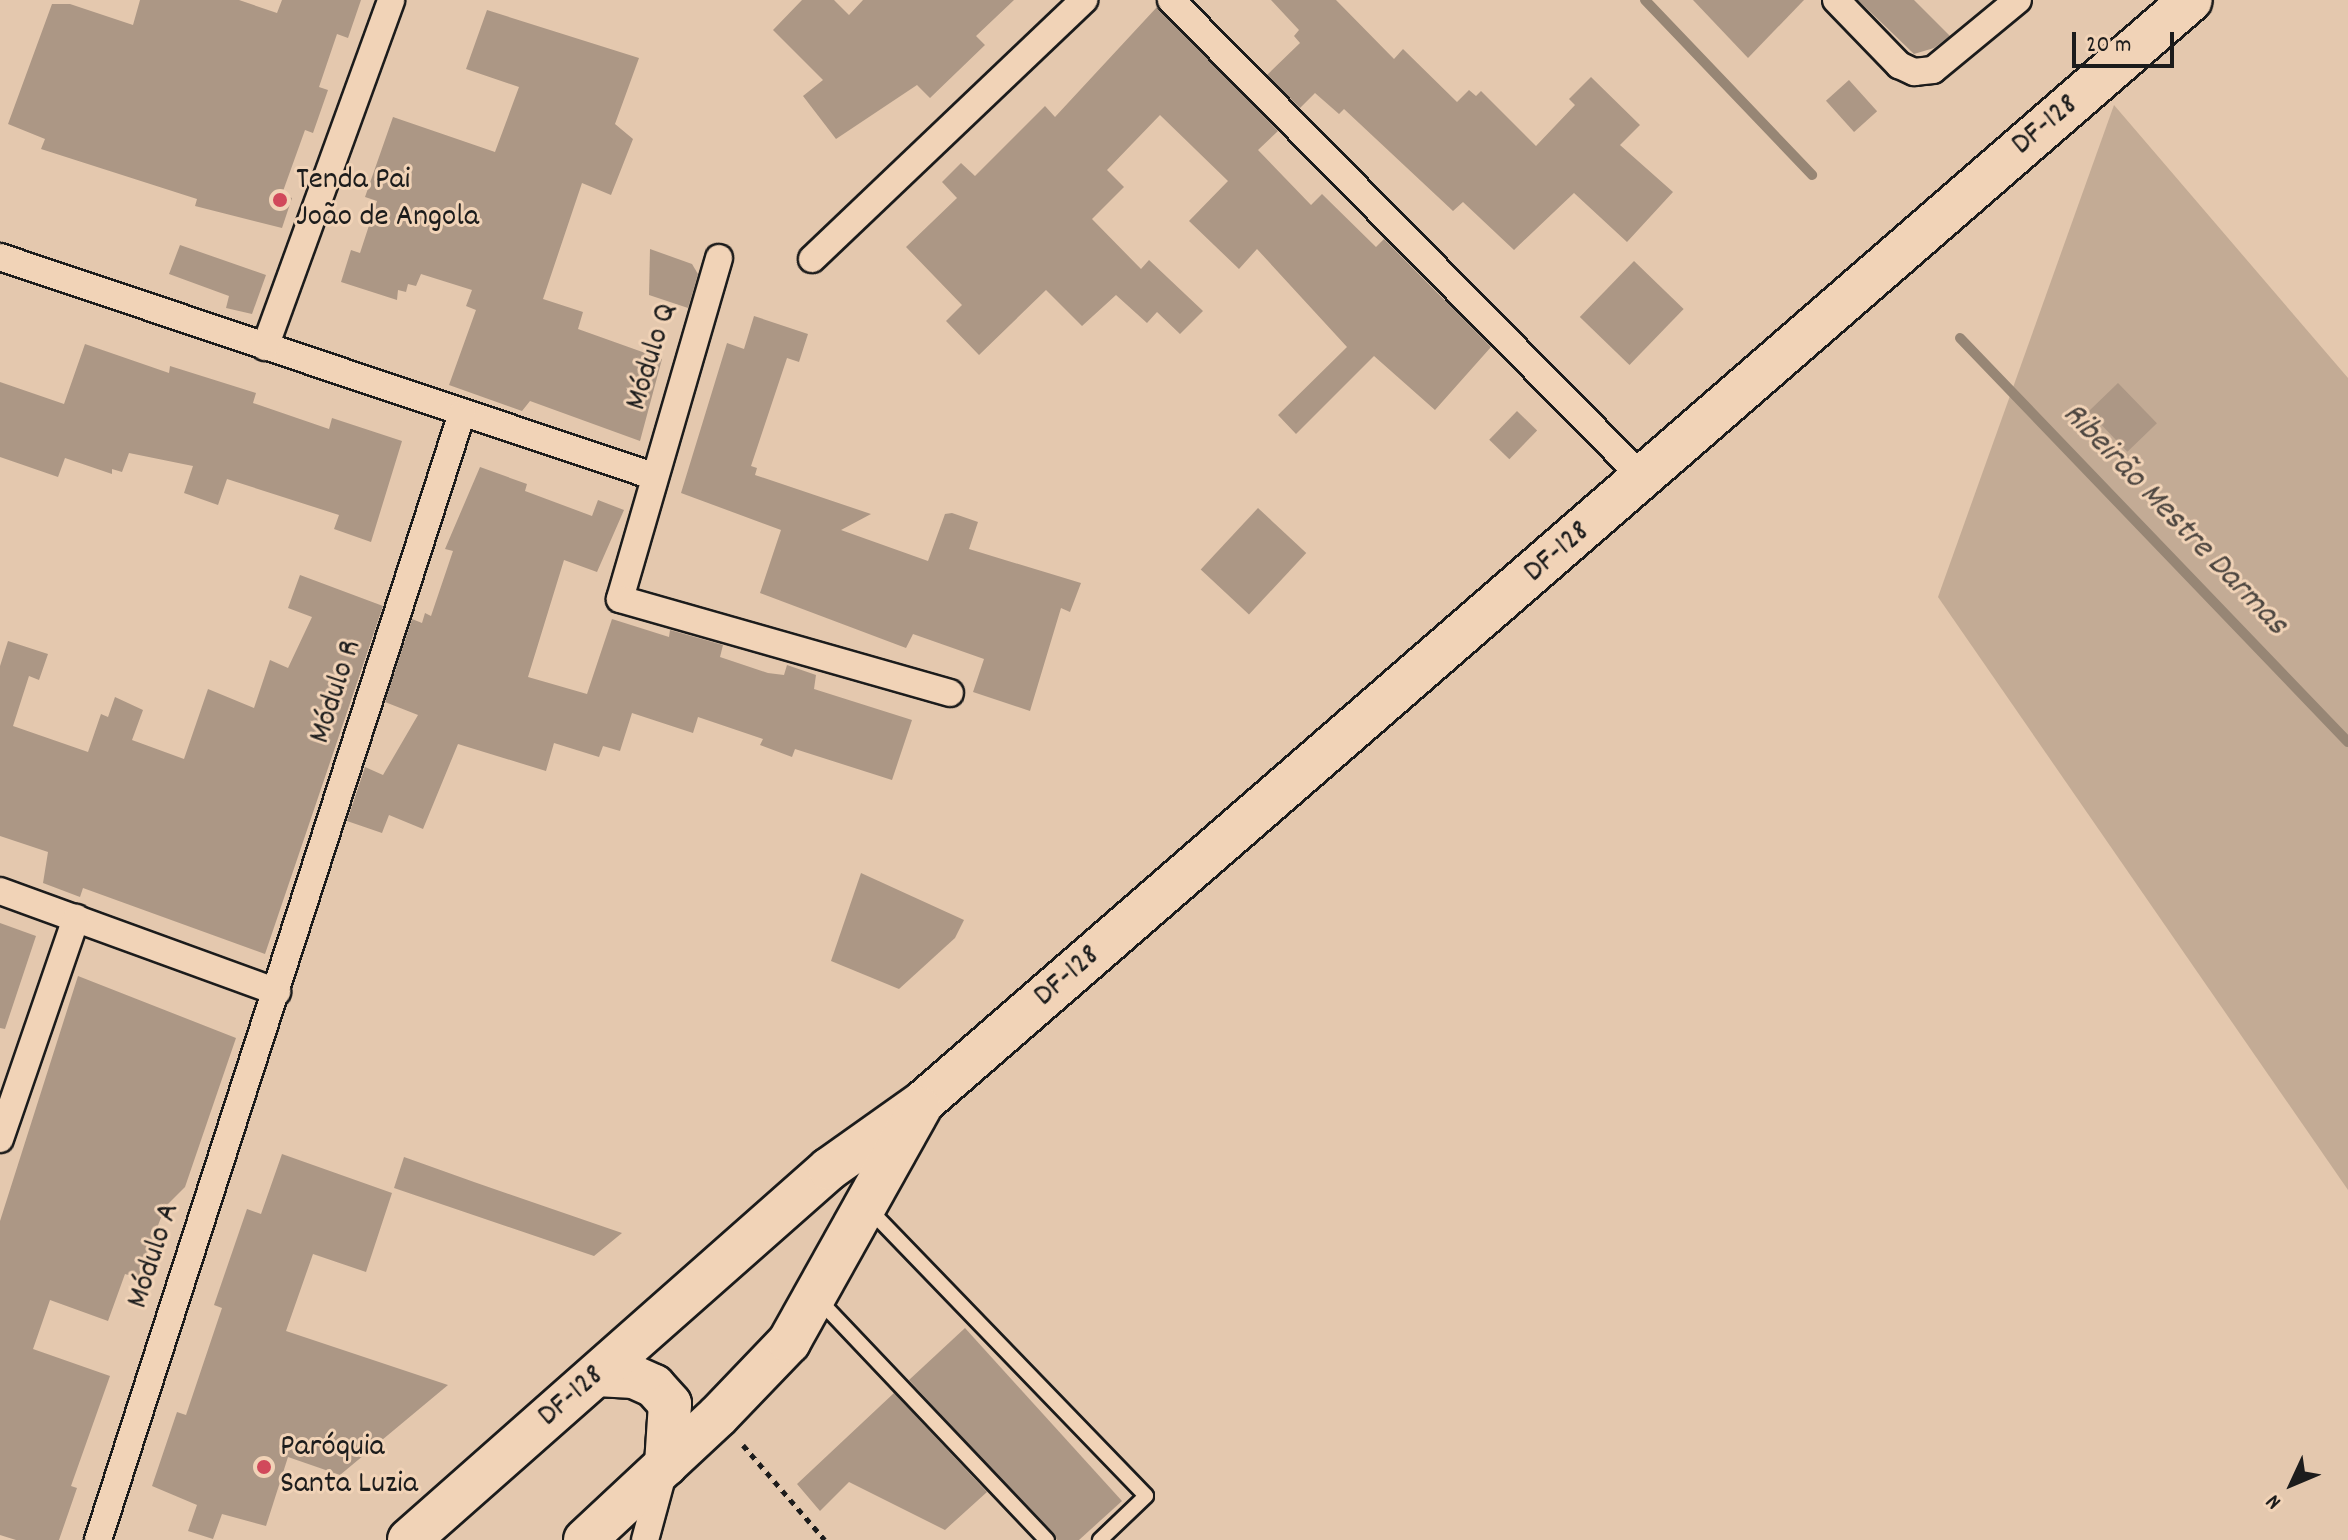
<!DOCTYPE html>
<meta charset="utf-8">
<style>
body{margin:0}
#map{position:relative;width:2348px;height:1540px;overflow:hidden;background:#e4c8ae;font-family:Dekko,sans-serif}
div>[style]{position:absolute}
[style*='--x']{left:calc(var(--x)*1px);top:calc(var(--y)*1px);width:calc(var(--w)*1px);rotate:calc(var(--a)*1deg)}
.green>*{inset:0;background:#c3ab95}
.stream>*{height:10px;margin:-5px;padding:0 5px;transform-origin:5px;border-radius:5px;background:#978675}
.building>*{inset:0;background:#ac9785;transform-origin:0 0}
.path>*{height:5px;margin-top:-2.5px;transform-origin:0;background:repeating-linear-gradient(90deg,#1c1c1c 0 6px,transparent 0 12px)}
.roads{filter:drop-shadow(2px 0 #1c1c1c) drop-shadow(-2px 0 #1c1c1c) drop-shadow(0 2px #1c1c1c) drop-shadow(0 -2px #1c1c1c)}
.lane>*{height:14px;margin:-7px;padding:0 7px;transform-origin:7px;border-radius:7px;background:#f1d3b7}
.street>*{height:26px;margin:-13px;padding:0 13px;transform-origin:13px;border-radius:13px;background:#f1d3b7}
.primary>*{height:42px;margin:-21px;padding:0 21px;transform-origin:21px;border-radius:21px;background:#f1d3b7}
.dots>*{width:22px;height:22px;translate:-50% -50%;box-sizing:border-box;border:4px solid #f1d3b7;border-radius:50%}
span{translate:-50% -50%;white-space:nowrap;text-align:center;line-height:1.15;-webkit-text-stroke:6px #f1d3b7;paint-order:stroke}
.street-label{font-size:32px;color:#1c1c1c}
.poi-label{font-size:32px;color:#1c1c1c}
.left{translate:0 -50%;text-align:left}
.water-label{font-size:34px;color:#4d4640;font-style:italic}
.north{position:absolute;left:2252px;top:1444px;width:80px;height:80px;-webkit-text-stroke:6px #f1d3b7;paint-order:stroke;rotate:226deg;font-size:22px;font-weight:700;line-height:32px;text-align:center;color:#1c1c1c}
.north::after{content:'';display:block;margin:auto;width:28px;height:36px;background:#1c1c1c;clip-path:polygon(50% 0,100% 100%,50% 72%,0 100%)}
.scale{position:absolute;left:2072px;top:32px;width:102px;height:36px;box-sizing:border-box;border:4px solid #1c1c1c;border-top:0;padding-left:10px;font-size:24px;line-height:28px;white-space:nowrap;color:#1c1c1c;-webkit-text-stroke:6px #f1d3b7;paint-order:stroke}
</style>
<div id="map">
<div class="green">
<i style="clip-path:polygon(2114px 105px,2348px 378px,2348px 1190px,1938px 597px)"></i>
</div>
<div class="stream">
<i style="--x:1645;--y:0;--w:242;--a:46.3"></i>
<i style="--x:1960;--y:338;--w:560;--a:46.16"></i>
</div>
<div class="building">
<i style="clip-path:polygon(140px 0,239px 0,277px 13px,282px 0,361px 0,348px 38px,337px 34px,319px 87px,328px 90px,313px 133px,305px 130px,282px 194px,292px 198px,282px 228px,195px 206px,197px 199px,41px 149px,45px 139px,8px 124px,52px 4px,70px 4px,133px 25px)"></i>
<i style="clip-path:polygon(802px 0,834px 0,849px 15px,863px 0,1014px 0,976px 36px,985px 45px,930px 98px,917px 85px,836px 139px,803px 96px,823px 80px,773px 30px)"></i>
<i style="clip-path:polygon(1271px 0,1336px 0,1394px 59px,1403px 49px,1457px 102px,1469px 90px,1476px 96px,1481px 91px,1536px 146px,1575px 105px,1569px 99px,1591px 77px,1640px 125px,1620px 145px,1673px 192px,1627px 242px,1574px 193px,1514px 250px,1463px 202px,1453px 211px,1344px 109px,1339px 114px,1315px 93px,1300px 108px,1267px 75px,1300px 43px,1294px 36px,1299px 30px)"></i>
<i style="clip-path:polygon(1693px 0,1804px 0,1748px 58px)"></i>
<i style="clip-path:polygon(1858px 0,1914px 0,1950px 36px,1934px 48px,1914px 54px)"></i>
<i style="clip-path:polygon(1157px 7px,1278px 131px,1258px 150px,1311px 205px,1322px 194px,1376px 247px,1384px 239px,1491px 347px,1435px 410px,1374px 356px,1296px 434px,1278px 415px,1347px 347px,1257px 249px,1239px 269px,1189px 221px,1228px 181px,1160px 115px,1107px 170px,1124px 187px,1092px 219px,1141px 269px,1149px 260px,1203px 311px,1180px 334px,1157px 312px,1147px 323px,1116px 295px,1082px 326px,1046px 290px,979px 355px,946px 321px,962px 305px,906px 247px,957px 198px,942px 182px,961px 163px,975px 176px,1045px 106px,1055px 117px)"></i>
<i style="clip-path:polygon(487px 10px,639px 58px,615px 124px,633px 139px,611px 195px,582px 183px,543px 299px,583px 312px,578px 329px,662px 359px,640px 441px,530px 401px,522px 411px,449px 385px,476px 310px,466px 306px,472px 290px,421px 274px,416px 286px,408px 284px,406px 292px,398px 290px,397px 300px,341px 282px,351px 250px,360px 253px,377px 201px,365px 197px,393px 117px,495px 152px,519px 87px,466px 69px)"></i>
<i style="left:1849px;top:80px;width:42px;height:31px;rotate:48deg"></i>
<i style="clip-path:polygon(180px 245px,266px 275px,252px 314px,226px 308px,229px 296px,169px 274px)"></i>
<i style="clip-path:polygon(650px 249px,692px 264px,698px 274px,688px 308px,649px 295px)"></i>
<i style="left:1634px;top:261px;width:69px;height:78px;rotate:44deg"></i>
<i style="clip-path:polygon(754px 316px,808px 334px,799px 362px,787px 358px,751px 466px,757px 468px,755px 475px,871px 514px,841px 530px,928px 561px,945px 514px,952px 513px,978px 522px,969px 549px,1081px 583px,1070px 612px,1061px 608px,1030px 711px,973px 692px,984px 659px,913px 634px,906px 648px,760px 593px,781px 530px,681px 493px,727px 343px,744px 349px)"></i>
<i style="clip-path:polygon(85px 344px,169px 373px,170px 366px,256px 393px,253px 403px,329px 429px,332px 418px,402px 441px,371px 542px,334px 529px,339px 515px,227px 479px,218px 505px,184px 493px,193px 466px,129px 453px,122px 472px,112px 469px,112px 474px,65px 458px,58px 477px,0 457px,0 382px,64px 404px)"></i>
<i style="left:2118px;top:383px;width:56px;height:41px;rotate:46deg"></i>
<i style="left:1517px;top:411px;width:28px;height:40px;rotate:44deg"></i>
<i style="clip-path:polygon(480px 467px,527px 484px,525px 491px,592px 516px,598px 500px,624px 510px,597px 572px,564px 560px,528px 677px,587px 694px,612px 619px,669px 637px,670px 630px,723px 645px,720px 657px,768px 673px,784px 675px,787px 665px,816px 675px,814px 689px,912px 720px,892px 780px,795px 749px,792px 757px,760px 745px,763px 739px,698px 717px,693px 733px,632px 713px,620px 751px,603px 746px,599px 757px,554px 743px,546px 771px,458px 744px,423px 829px,389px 815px,382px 833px,347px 821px,365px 767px,383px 775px,418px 715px,385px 702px,412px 619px,422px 623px,425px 613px,431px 616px,453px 551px,445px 549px)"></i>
<i style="left:1258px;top:508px;width:66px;height:84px;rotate:43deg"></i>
<i style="clip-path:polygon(300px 575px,383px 606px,265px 954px,83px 888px,80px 897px,43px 883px,48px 852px,0 836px,0 666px,8px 641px,48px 654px,39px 680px,29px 676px,13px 726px,88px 752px,101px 714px,108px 717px,115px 697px,143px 710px,132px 740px,184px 759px,208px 689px,254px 708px,270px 660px,288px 668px,312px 617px,288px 608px)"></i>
<i style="clip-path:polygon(861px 873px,964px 920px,955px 938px,899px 989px,831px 961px)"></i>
<i style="clip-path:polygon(0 923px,36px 936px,5px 1029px,0 1028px)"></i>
<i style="clip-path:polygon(78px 976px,236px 1038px,185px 1187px,165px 1207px,138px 1278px,125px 1274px,108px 1321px,50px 1300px,33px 1349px,110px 1376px,71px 1486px,77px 1488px,59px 1540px,16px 1540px,0 1535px,0 1221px)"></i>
<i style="clip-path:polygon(282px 1154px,392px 1193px,366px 1272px,313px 1254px,286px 1331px,448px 1385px,340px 1475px,288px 1457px,266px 1526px,222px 1514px,213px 1539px,188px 1531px,197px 1505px,152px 1486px,177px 1412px,186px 1415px,222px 1308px,214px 1305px,247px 1209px,261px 1214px)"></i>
<i style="clip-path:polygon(404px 1157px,474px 1182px,622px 1233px,594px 1256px,394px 1188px)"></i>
<i style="clip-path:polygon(965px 1328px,1122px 1501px,1079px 1540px,1057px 1540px,909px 1380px)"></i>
<i style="clip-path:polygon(894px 1393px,987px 1492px,945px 1530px,849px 1482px,820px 1511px,797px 1484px)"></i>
</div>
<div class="path">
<i style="--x:743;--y:1445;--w:125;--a:49.2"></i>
</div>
<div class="roads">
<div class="lane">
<i style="--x:868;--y:1208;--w:400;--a:46"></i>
<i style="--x:1146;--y:1496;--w:64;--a:136.3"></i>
<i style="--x:819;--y:1300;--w:331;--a:46.5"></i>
</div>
<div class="street">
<i style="--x:1171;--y:0;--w:673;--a:45.36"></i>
<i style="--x:1836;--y:0;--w:91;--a:45.9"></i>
<i style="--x:1899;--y:65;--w:17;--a:25"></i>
<i style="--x:1914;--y:72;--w:19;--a:-6"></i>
<i style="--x:1933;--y:70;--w:110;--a:-39.5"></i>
<i style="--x:0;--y:257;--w:689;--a:18.54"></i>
<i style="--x:719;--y:258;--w:355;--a:106.2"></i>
<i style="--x:620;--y:599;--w:343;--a:15.9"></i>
<i style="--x:812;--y:259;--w:376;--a:-43.6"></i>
<i style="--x:265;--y:347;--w:369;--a:-70"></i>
<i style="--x:0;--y:891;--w:295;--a:20"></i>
<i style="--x:0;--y:1139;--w:234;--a:-71"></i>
<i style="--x:98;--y:1540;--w:1184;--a:-72.1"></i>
<i style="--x:645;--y:1540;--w:73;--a:-74.8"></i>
</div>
<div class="primary">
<i style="--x:597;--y:1375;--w:37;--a:3"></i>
<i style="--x:634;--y:1377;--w:22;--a:24"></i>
<i style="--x:654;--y:1386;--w:24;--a:48"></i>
<i style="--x:670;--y:1404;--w:61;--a:93.8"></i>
<i style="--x:409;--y:1540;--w:560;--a:-41.46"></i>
<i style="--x:829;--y:1169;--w:114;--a:-35.4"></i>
<i style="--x:922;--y:1103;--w:1681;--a:-41"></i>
<i style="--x:585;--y:1540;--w:182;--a:-43"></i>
<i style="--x:718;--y:1416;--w:103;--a:-46.2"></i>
<i style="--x:789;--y:1342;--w:268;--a:-60.8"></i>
</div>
</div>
<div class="dots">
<i style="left:280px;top:200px;background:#d1495b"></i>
<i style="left:264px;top:1467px;background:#d1495b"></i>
</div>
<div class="street-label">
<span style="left:2046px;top:126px;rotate:-40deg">DF-128</span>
<span style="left:653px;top:357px;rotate:-73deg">Módulo Q</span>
<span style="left:1558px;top:553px;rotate:-41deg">DF-128</span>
<span style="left:337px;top:692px;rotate:-72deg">Módulo R</span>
<span style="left:1068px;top:977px;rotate:-41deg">DF-128</span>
<span style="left:155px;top:1256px;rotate:-72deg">Módulo A</span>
<span style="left:572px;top:1397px;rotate:-41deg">DF-128</span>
</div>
<div class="poi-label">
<span class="left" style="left:296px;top:200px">Tenda Pai<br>João de Angola</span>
<span class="left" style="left:280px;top:1467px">Paróquia<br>Santa Luzia</span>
</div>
<div class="water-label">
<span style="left:2174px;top:520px;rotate:46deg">Ribeirão Mestre Darmas</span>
</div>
<div class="north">N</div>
<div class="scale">20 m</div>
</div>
